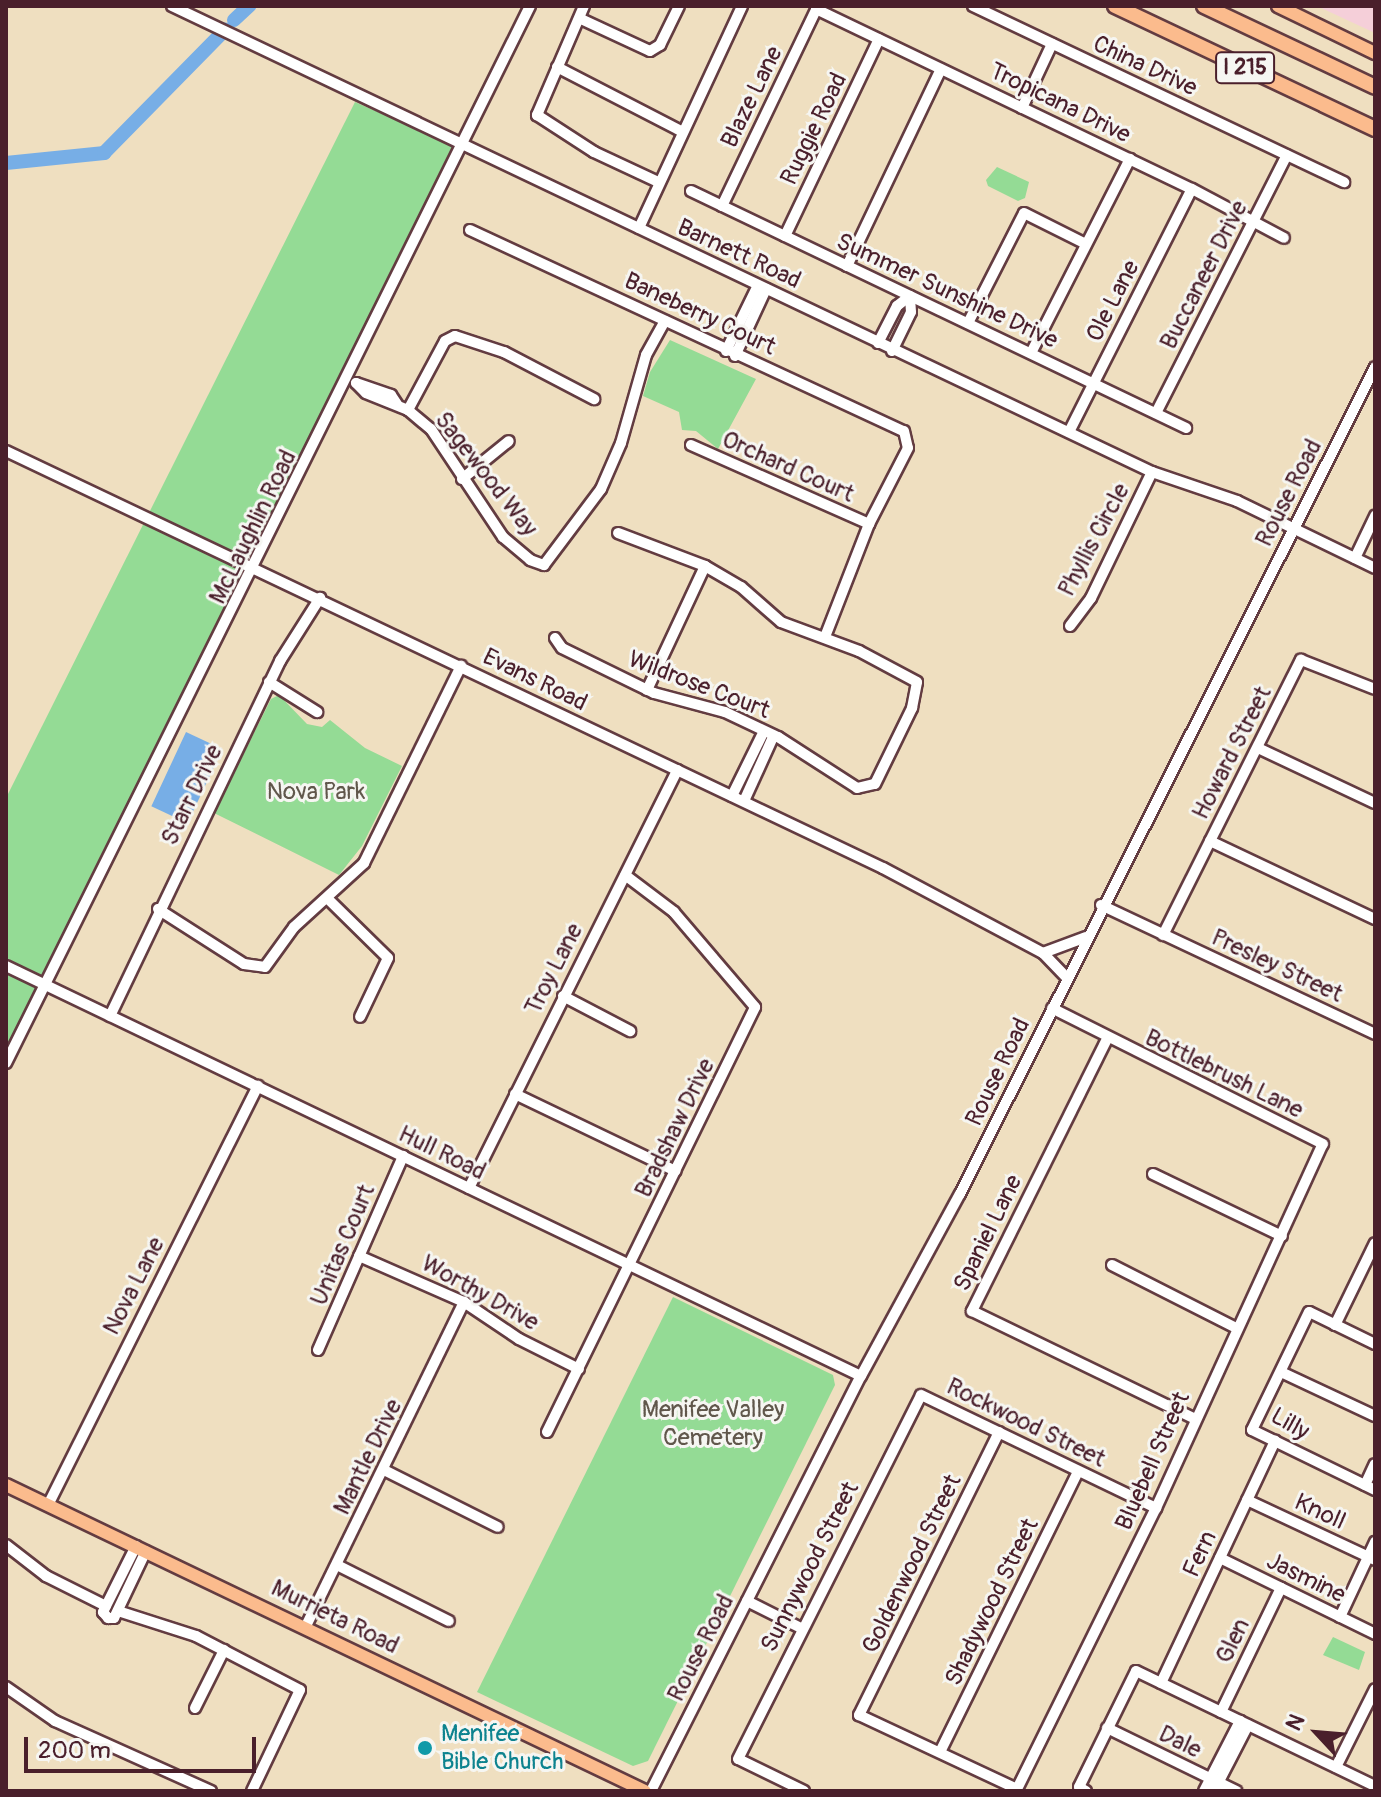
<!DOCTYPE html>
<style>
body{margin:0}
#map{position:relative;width:1381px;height:1797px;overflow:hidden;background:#efdfc0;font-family:Pangolin,sans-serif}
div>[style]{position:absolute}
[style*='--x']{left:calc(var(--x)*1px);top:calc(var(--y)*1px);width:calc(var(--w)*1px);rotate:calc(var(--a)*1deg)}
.built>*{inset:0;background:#f5cfd9}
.green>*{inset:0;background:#94db95}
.water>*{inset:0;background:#77aee6;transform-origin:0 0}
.river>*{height:14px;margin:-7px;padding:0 7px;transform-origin:7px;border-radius:7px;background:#77aee6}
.roads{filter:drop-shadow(2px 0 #633c41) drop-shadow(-2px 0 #633c41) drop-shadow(0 2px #633c41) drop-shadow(0 -2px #633c41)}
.minor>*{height:10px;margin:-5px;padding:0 5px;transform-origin:5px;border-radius:5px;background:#fff}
.major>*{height:12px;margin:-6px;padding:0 6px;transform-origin:6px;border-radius:6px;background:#fbbb8d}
.highway>*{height:14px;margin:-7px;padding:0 7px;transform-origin:7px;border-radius:7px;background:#fbbb8d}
.dots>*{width:22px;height:22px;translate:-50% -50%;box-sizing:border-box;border:4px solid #f6f6f2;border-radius:50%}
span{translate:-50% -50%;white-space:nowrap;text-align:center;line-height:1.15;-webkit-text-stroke:6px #f6f6f2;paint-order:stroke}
.shield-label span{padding:2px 6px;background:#f6f6f2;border:2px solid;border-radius:6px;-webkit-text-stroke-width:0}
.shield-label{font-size:22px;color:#4a1f2b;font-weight:700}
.street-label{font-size:24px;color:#4a1f2b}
.park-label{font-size:24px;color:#60574b}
.culture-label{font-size:24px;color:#0d838f}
.left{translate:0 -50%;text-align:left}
.frame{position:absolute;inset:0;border:8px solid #4a1f2b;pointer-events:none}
.north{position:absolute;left:1277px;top:1693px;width:80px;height:80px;-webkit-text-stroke:6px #f6f6f2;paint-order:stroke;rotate:296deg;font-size:22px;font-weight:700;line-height:32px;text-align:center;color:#4a1f2b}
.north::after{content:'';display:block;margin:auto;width:28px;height:36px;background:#4a1f2b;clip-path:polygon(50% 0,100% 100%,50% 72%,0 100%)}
.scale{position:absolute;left:24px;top:1737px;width:232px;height:36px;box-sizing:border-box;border:4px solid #4a1f2b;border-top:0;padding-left:10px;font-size:24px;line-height:28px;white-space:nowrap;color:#4a1f2b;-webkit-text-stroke:6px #f6f6f2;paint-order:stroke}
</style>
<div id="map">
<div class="built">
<i style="clip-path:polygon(1317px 6px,1375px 6px,1375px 33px)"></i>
</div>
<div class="green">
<i style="clip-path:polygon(355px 102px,458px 147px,6px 1051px,6px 798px)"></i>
<i style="clip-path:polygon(997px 167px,1029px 182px,1025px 198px,1018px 201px,988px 186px,986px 180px)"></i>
<i style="clip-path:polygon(670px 340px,756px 379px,718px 449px,696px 431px,682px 430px,679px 412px,643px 396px,650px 372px)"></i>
<i style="clip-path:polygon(279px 695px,307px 724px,322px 727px,330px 720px,365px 748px,402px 766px,362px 846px,339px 875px,214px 813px,271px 699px)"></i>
<i style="clip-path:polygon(673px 1297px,833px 1375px,835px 1385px,648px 1761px,633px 1766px,477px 1692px)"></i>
<i style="clip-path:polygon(1333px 1637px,1365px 1652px,1359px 1670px,1323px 1655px)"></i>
</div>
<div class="water">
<i style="left:186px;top:732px;width:40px;height:82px;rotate:25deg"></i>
</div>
<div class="river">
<i style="--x:234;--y:20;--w:21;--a:-43"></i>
<i style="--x:6;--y:163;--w:99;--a:-5.8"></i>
<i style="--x:104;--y:153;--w:173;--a:-45.5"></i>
</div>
<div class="roads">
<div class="minor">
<i style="--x:172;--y:6;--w:1085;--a:25.43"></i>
<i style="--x:1152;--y:472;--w:90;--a:18.8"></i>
<i style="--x:1237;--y:501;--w:153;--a:25.9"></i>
<i style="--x:584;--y:6;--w:119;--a:113.3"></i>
<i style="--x:537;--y:115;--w:68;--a:33"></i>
<i style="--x:594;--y:152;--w:68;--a:25.1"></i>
<i style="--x:973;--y:6;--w:411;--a:25.4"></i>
<i style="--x:816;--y:9;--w:417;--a:25.6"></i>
<i style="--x:1192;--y:189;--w:104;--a:28"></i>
<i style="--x:581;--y:19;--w:76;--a:24.9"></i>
<i style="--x:650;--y:51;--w:12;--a:-31"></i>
<i style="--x:660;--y:45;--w:43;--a:-64"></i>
<i style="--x:557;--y:67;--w:140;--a:27.3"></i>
<i style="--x:1022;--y:108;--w:71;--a:-64.9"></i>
<i style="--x:691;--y:191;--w:549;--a:25.58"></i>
<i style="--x:722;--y:206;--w:222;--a:-64.4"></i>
<i style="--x:639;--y:228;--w:245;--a:-65.1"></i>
<i style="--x:470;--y:230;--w:478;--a:24.9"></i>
<i style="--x:904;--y:431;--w:17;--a:77"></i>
<i style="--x:908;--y:448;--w:85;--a:117.2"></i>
<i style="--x:869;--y:524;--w:121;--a:111.3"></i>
<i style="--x:785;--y:236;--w:218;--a:-64.5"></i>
<i style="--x:847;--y:266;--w:218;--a:-64.5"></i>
<i style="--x:968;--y:323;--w:123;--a:-63"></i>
<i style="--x:1024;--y:213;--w:69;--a:26.6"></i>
<i style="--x:878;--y:343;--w:42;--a:-62.8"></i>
<i style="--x:897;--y:306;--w:16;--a:-38"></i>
<i style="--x:726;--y:351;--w:73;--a:-64.1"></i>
<i style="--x:892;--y:351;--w:43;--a:-64"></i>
<i style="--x:911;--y:312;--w:16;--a:-94"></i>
<i style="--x:1031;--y:353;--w:218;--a:-63"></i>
<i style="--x:735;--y:356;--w:74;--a:-65.2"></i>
<i style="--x:397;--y:404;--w:11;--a:-124"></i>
<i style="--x:391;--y:395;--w:37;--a:-161"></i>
<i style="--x:356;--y:383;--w:14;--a:45"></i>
<i style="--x:366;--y:393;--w:45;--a:22"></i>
<i style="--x:408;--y:410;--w:30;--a:40"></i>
<i style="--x:431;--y:429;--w:130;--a:56.3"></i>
<i style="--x:503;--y:537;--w:35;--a:40"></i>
<i style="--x:530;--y:560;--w:15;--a:20"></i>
<i style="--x:544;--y:565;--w:95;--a:-53.1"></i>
<i style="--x:601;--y:489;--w:50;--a:-66.5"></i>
<i style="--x:621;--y:443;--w:91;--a:-74.1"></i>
<i style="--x:646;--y:355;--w:39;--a:-61"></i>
<i style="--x:408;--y:410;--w:78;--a:-61.8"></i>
<i style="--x:445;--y:341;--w:11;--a:-27"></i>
<i style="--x:455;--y:336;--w:52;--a:18.1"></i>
<i style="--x:504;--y:352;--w:102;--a:27.6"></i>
<i style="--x:1156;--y:413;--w:289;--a:-63.1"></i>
<i style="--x:1069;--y:432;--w:272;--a:-63.2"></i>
<i style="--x:691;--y:445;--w:195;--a:23.9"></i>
<i style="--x:6;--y:451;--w:971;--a:25.43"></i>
<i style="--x:883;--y:868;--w:181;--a:28"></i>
<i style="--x:1043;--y:953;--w:35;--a:46"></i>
<i style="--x:462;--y:479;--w:60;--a:-39"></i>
<i style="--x:1355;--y:558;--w:47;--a:-64.5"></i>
<i style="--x:1070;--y:626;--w:35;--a:-53"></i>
<i style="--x:1091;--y:598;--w:140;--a:-64.2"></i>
<i style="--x:555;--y:638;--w:12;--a:55"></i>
<i style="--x:562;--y:648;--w:102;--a:26.1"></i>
<i style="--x:654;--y:693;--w:73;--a:15"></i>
<i style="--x:725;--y:712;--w:59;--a:25.3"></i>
<i style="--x:778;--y:737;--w:94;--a:32.8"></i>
<i style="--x:857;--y:788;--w:18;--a:-13"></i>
<i style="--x:875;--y:784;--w:85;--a:-64"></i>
<i style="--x:912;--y:708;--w:26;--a:-79"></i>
<i style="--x:917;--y:682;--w:66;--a:-151.9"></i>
<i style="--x:859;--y:651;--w:83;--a:-159.6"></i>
<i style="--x:781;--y:622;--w:53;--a:-138.8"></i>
<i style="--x:741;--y:587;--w:42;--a:-149.7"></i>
<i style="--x:705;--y:566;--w:93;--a:-159.2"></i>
<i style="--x:269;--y:682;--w:57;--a:32"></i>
<i style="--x:647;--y:690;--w:137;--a:-64.9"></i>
<i style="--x:1258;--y:748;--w:129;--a:25.2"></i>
<i style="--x:732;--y:796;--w:72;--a:-63.8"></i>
<i style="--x:744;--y:801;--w:72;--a:-65.6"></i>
<i style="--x:1210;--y:841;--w:183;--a:25.3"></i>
<i style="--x:328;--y:899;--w:84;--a:44.5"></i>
<i style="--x:388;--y:958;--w:65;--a:115.4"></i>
<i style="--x:1101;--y:905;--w:303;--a:25.2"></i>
<i style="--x:158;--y:909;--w:102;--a:32.6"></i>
<i style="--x:244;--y:964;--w:21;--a:8"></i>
<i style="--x:265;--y:967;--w:49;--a:-54.1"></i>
<i style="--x:294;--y:927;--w:95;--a:-42.4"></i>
<i style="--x:364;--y:863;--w:220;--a:-63.8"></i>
<i style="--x:1163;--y:935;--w:308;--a:-63.4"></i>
<i style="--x:1301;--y:660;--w:79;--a:21.4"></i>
<i style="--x:1043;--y:953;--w:46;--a:-20.4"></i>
<i style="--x:6;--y:966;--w:948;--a:25.62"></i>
<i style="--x:563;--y:996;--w:76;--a:27.6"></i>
<i style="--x:110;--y:1016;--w:394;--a:-64.4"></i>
<i style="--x:280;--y:661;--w:75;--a:-57.6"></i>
<i style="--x:1107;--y:1039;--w:304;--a:116.4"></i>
<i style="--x:972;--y:1311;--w:246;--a:25.8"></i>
<i style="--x:6;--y:1063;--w:1180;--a:-63.63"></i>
<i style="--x:515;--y:1094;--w:178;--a:25.6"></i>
<i style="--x:1153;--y:1174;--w:143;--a:25.7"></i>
<i style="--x:469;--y:1188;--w:467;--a:-63.5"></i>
<i style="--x:359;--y:1256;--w:115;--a:23.7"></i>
<i style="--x:464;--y:1302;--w:66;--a:33.9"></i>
<i style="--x:519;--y:1339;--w:67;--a:26.6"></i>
<i style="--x:1112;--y:1265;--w:139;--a:26.9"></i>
<i style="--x:1335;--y:1325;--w:91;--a:-64"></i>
<i style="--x:1375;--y:1344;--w:73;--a:-154.1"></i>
<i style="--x:1309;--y:1312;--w:131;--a:115.8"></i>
<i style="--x:1252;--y:1430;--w:137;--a:26"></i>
<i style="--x:318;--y:1350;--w:212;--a:-66.3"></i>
<i style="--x:1281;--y:1372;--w:104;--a:25.1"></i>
<i style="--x:547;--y:1432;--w:473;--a:-63.9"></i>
<i style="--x:755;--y:1007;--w:125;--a:-130.5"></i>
<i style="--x:674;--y:912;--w:61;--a:-142.9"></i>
<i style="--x:999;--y:1432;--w:316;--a:116.3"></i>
<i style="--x:859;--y:1715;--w:174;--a:25.1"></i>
<i style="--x:384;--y:1470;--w:127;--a:26.6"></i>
<i style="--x:1365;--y:1485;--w:23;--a:-65"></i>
<i style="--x:1247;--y:1500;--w:141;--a:25.1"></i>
<i style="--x:48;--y:1505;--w:469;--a:-63.4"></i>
<i style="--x:6;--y:1545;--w:51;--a:37.8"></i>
<i style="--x:46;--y:1576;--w:67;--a:26.6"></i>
<i style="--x:136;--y:1546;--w:74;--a:116.6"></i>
<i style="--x:103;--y:1612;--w:8;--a:50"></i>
<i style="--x:108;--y:1618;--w:6;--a:0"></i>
<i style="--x:114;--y:1618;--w:74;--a:-64.5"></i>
<i style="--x:1220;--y:1558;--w:173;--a:26.1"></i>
<i style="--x:337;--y:1565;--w:125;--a:26.6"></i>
<i style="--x:747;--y:1601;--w:60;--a:26.6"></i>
<i style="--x:118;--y:1611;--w:82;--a:17.8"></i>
<i style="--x:196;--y:1636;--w:117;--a:27.4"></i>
<i style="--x:300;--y:1690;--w:112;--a:115.4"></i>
<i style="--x:1340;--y:1617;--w:83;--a:-65"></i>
<i style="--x:305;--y:1628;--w:363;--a:-64"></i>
<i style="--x:1161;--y:1683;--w:268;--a:-64.8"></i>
<i style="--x:6;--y:1687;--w:60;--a:34.8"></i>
<i style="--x:55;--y:1721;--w:171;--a:24.2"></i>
<i style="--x:195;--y:1708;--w:65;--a:-63.4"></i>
<i style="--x:1221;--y:1712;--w:138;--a:-64.2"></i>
<i style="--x:1107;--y:1728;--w:144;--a:26"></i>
<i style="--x:941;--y:1750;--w:310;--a:-63.8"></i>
<i style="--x:1336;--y:1767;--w:87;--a:-63.4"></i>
<i style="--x:651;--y:1791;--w:465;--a:-63.2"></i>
<i style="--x:861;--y:1376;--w:207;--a:-61.5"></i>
<i style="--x:960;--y:1194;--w:925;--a:-63.35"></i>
<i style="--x:804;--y:1791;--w:73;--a:-154.1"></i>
<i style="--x:738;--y:1759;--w:407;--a:-63.3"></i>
<i style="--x:921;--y:1395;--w:261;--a:25.7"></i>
<i style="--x:1016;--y:1791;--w:316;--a:-63.7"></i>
<i style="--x:1156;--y:1508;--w:400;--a:-65.4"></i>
<i style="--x:1323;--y:1144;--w:303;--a:-153.4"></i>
<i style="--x:1086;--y:1791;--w:8;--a:-150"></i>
<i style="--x:1079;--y:1787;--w:129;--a:-63.8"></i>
<i style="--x:1136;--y:1671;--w:265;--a:25.7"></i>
<i style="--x:1204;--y:1791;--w:79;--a:-62.8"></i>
<i style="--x:1214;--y:1791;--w:74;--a:-62.7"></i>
</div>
<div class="major">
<i style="--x:1278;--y:6;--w:108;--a:25.9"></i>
<i style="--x:6;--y:1485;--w:708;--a:25.59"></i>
</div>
<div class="highway">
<i style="--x:1115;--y:6;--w:288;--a:25.3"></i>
<i style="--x:1204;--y:6;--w:189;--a:25.3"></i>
</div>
</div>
<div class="dots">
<i style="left:425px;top:1748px;background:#0f9aa8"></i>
</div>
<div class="shield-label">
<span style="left:1245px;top:68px">I 215</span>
</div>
<div class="street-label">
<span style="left:1145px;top:66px;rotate:25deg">China Drive</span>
<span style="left:752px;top:97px;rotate:-64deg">Blaze Lane</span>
<span style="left:1060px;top:103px;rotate:26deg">Tropicana Drive</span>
<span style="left:814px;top:129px;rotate:-64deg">Ruggie Road</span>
<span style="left:739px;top:254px;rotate:25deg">Barnett Road</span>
<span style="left:1204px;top:275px;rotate:-63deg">Buccaneer Drive</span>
<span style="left:947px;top:291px;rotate:25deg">Summer Sunshine Drive</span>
<span style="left:1113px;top:301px;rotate:-63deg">Ole Lane</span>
<span style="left:700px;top:314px;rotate:25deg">Baneberry Court</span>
<span style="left:788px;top:467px;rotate:24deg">Orchard Court</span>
<span style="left:486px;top:474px;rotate:52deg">Sagewood Way</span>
<span style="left:1289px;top:493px;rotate:-63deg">Rouse Road</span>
<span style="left:253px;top:527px;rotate:-64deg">McLaughlin Road</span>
<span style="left:1094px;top:540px;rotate:-62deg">Phyllis Circle</span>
<span style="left:535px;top:680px;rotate:26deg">Evans Road</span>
<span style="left:699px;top:685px;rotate:21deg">Wildrose Court</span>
<span style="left:1232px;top:753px;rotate:-63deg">Howard Street</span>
<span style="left:192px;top:795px;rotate:-64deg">Starr Drive</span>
<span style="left:1277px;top:966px;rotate:25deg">Presley Street</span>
<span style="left:554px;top:969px;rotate:-63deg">Troy Lane</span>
<span style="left:998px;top:1072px;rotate:-64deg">Rouse Road</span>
<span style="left:1224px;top:1074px;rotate:26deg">Bottlebrush Lane</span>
<span style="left:675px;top:1128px;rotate:-64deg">Bradshaw Drive</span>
<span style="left:442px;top:1153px;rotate:26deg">Hull Road</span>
<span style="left:988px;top:1233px;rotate:-64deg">Spaniel Lane</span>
<span style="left:343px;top:1245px;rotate:-67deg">Unitas Court</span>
<span style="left:134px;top:1286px;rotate:-63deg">Nova Lane</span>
<span style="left:480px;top:1293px;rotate:29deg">Worthy Drive</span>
<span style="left:1026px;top:1423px;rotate:26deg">Rockwood Street</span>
<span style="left:1290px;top:1424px;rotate:30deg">Lilly</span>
<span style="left:368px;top:1457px;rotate:-64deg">Mantle Drive</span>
<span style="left:1153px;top:1461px;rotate:-66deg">Bluebell Street</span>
<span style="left:1320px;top:1512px;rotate:25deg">Knoll</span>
<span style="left:1200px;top:1554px;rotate:-65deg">Fern</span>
<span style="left:912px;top:1564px;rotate:-64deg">Goldenwood Street</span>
<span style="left:810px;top:1567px;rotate:-63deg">Sunnywood Street</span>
<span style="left:1306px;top:1578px;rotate:26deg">Jasmine</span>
<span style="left:992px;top:1602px;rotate:-64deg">Shadywood Street</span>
<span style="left:335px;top:1617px;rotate:26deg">Murrieta Road</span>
<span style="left:1233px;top:1641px;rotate:-64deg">Glen</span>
<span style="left:701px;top:1648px;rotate:-63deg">Rouse Road</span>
<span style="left:1180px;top:1742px;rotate:26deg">Dale</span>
</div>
<div class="park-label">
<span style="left:316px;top:792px">Nova Park</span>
<span style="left:713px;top:1424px">Menifee Valley<br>Cemetery</span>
</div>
<div class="culture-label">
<span class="left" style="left:441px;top:1748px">Menifee<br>Bible Church</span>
</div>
<div class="frame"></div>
<div class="north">N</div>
<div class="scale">200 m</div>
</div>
